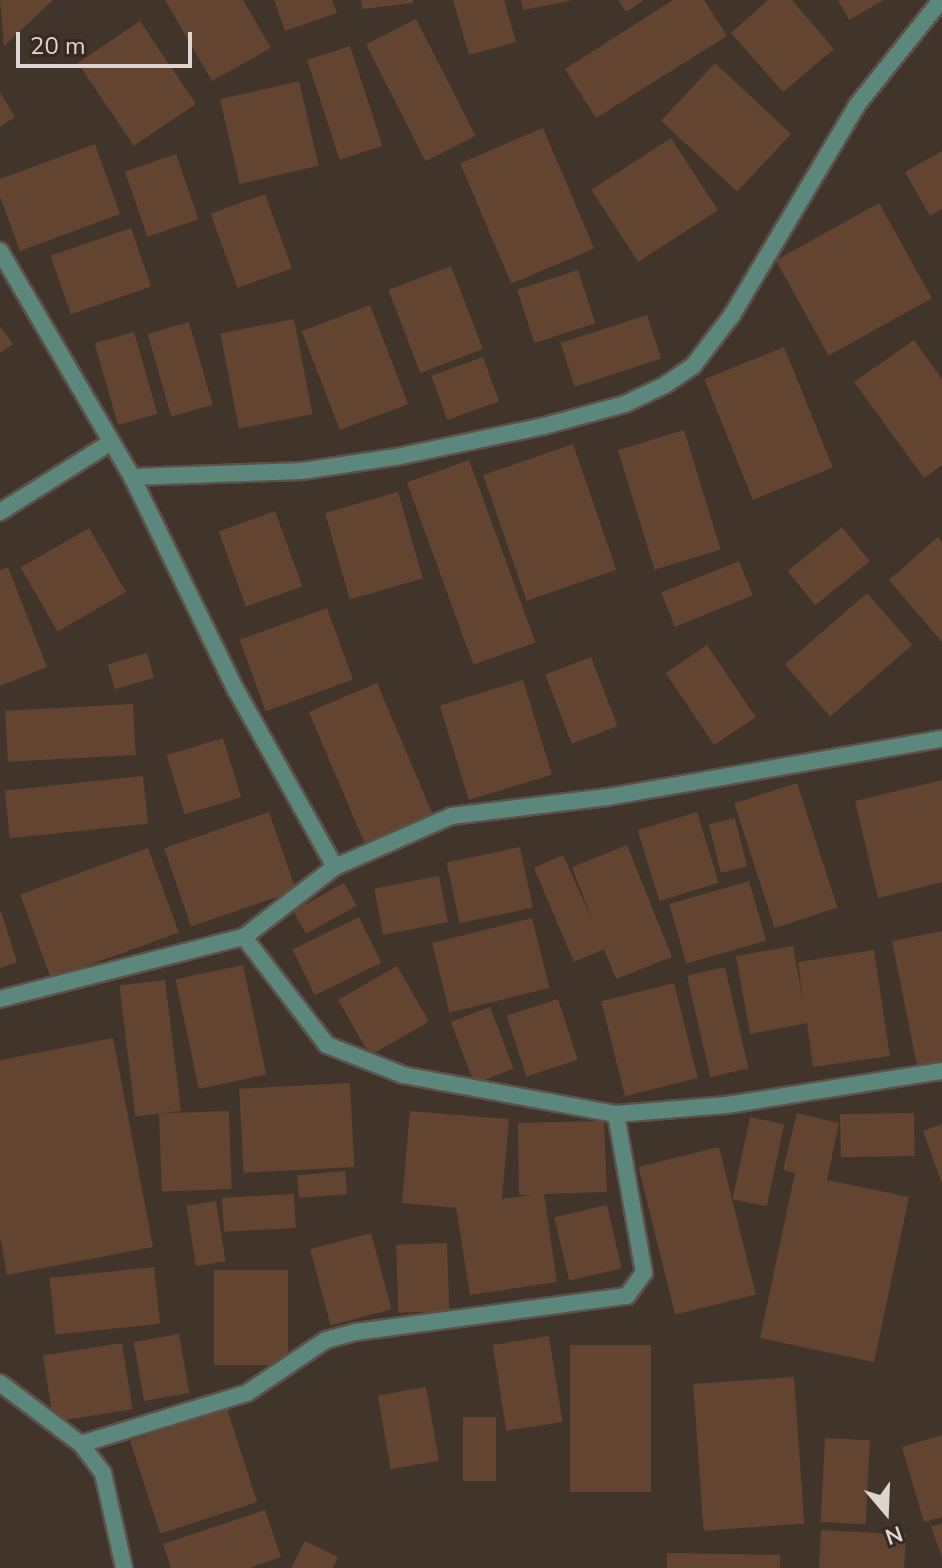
<!DOCTYPE html>
<style>
body{margin:0}
#map{position:relative;width:942px;height:1568px;overflow:hidden;background:#41342b;font-family:"Nunito Sans",sans-serif}
div>[style]{position:absolute}
[style*='--x']{left:calc(var(--x)*1px);top:calc(var(--y)*1px);width:calc(var(--w)*1px);rotate:calc(var(--a)*1deg)}
.building>*{inset:0;background:#624431;transform-origin:0 0}
.roads{filter:drop-shadow(2px 0 #5d5149) drop-shadow(-2px 0 #5d5149) drop-shadow(0 2px #5d5149) drop-shadow(0 -2px #5d5149)}
.minor>*{height:16px;margin:-8px;padding:0 8px;transform-origin:8px;border-radius:8px;background:#5c877d}
span{translate:-50% -50%;white-space:nowrap;text-align:center;line-height:1.15;-webkit-text-stroke:6px #372a22;paint-order:stroke}
.north{position:absolute;left:846px;top:1472px;width:80px;height:80px;-webkit-text-stroke:6px #372a22;paint-order:stroke;rotate:161deg;font-size:22px;font-weight:700;line-height:32px;text-align:center;color:#ded5d0}
.north::after{content:'';display:block;margin:auto;width:28px;height:36px;background:#ded5d0;clip-path:polygon(50% 0,100% 100%,50% 72%,0 100%)}
.scale{position:absolute;left:16px;top:32px;width:176px;height:36px;box-sizing:border-box;border:4px solid #ded5d0;border-top:0;padding-left:10px;font-size:24px;line-height:28px;white-space:nowrap;color:#ded5d0;-webkit-text-stroke:6px #372a22;paint-order:stroke}
</style>
<div id="map">
<div class="building">
<i style="clip-path:polygon(0 0,53px 0,4px 46px)"></i>
<i style="clip-path:polygon(165px 0,243px 0,271px 48px,212px 81px)"></i>
<i style="clip-path:polygon(274px 0,332px 0,337px 13px,285px 31px)"></i>
<i style="clip-path:polygon(361px 0,413px 0,413px 3px,362px 9px)"></i>
<i style="clip-path:polygon(453px 0,504px 0,516px 42px,469px 55px)"></i>
<i style="clip-path:polygon(521px 0,570px 0,570px 1px,523px 10px)"></i>
<i style="clip-path:polygon(618px 0,644px 0,626px 12px)"></i>
<i style="clip-path:polygon(673px 0,704px 0,727px 36px,596px 118px,565px 69px)"></i>
<i style="clip-path:polygon(768px 0,792px 0,834px 49px,783px 92px,731px 33px)"></i>
<i style="clip-path:polygon(838px 0,884px 0,849px 20px)"></i>
<i style="left:416px;top:19px;width:131px;height:56px;rotate:63deg"></i>
<i style="left:140px;top:21px;width:100px;height:75px;rotate:56deg"></i>
<i style="left:350px;top:46px;width:105px;height:45px;rotate:72deg"></i>
<i style="left:715px;top:63px;width:104px;height:79px;rotate:43deg"></i>
<i style="left:299px;top:81px;width:87px;height:81px;rotate:77deg"></i>
<i style="clip-path:polygon(0 92px,15px 117px,0 127px)"></i>
<i style="left:543px;top:128px;width:131px;height:90px;rotate:67deg"></i>
<i style="left:671px;top:138px;width:86px;height:95px;rotate:57deg"></i>
<i style="clip-path:polygon(95px 144px,120px 214px,20px 251px,0 197px,0 179px)"></i>
<i style="clip-path:polygon(942px 151px,942px 209px,930px 216px,905px 172px)"></i>
<i style="left:176px;top:154px;width:69px;height:54px;rotate:71deg"></i>
<i style="left:265px;top:194px;width:79px;height:58px;rotate:70deg"></i>
<i style="left:879px;top:203px;width:109px;height:118px;rotate:61deg"></i>
<i style="left:131px;top:228px;width:62px;height:85px;rotate:71deg"></i>
<i style="left:451px;top:266px;width:89px;height:67px;rotate:69deg"></i>
<i style="left:578px;top:270px;width:56px;height:64px;rotate:72deg"></i>
<i style="left:370px;top:305px;width:106px;height:73px;rotate:69deg"></i>
<i style="left:647px;top:315px;width:46px;height:91px;rotate:72deg"></i>
<i style="left:294px;top:319px;width:97px;height:75px;rotate:79deg"></i>
<i style="left:189px;top:322px;width:86px;height:43px;rotate:74deg"></i>
<i style="clip-path:polygon(0 326px,13px 344px,0 353px)"></i>
<i style="left:134px;top:332px;width:85px;height:41px;rotate:74deg"></i>
<i style="clip-path:polygon(914px 340px,942px 379px,942px 465px,924px 478px,854px 382px)"></i>
<i style="left:784px;top:347px;width:130px;height:86px;rotate:68deg"></i>
<i style="left:483px;top:357px;width:47px;height:55px;rotate:70deg"></i>
<i style="left:684px;top:430px;width:125px;height:69px;rotate:73deg"></i>
<i style="left:573px;top:444px;width:133px;height:95px;rotate:71deg"></i>
<i style="left:469px;top:460px;width:194px;height:66px;rotate:70deg"></i>
<i style="left:398px;top:492px;width:90px;height:76px;rotate:74deg"></i>
<i style="left:275px;top:511px;width:80px;height:60px;rotate:70deg"></i>
<i style="left:842px;top:527px;width:44px;height:70px;rotate:51deg"></i>
<i style="left:89px;top:528px;width:74px;height:79px;rotate:60deg"></i>
<i style="clip-path:polygon(938px 537px,942px 542px,942px 642px,889px 580px)"></i>
<i style="left:739px;top:561px;width:37px;height:84px;rotate:68deg"></i>
<i style="clip-path:polygon(8px 567px,47px 667px,0 686px,0 570px)"></i>
<i style="left:867px;top:593px;width:69px;height:109px;rotate:49deg"></i>
<i style="left:327px;top:608px;width:76px;height:93px;rotate:70deg"></i>
<i style="left:707px;top:645px;width:87px;height:50px;rotate:56deg"></i>
<i style="left:147px;top:653px;width:26px;height:41px;rotate:74deg"></i>
<i style="left:591px;top:657px;width:74px;height:49px;rotate:69deg"></i>
<i style="left:523px;top:680px;width:99px;height:87px;rotate:73deg"></i>
<i style="left:377px;top:683px;width:146px;height:74px;rotate:67deg"></i>
<i style="left:133px;top:704px;width:51px;height:128px;rotate:87deg"></i>
<i style="left:223px;top:738px;width:62px;height:59px;rotate:73deg"></i>
<i style="left:143px;top:776px;width:48px;height:139px;rotate:84deg"></i>
<i style="clip-path:polygon(942px 780px,942px 882px,878px 898px,855px 801px)"></i>
<i style="left:797px;top:783px;width:131px;height:66px;rotate:72deg"></i>
<i style="left:269px;top:812px;width:83px;height:111px;rotate:71deg"></i>
<i style="left:697px;top:812px;width:74px;height:62px;rotate:73deg"></i>
<i style="left:735px;top:818px;width:50px;height:27px;rotate:76deg"></i>
<i style="clip-path:polygon(627px 845px,672px 957px,616px 979px,604px 949px,574px 962px,534px 868px,563px 855px,593px 922px,572px 867px)"></i>
<i style="left:520px;top:847px;width:62px;height:75px;rotate:78deg"></i>
<i style="left:148px;top:848px;width:90px;height:136px;rotate:70deg"></i>
<i style="left:439px;top:876px;width:47px;height:66px;rotate:79deg"></i>
<i style="left:749px;top:881px;width:62px;height:83px;rotate:74deg"></i>
<i style="left:344px;top:883px;width:26px;height:58px;rotate:61deg"></i>
<i style="clip-path:polygon(1px 911px,17px 962px,0 968px,0 912px)"></i>
<i style="left:359px;top:917px;width:51px;height:74px;rotate:64deg"></i>
<i style="left:532px;top:918px;width:72px;height:103px;rotate:76deg"></i>
<i style="clip-path:polygon(942px 931px,942px 1061px,917px 1066px,892px 941px)"></i>
<i style="clip-path:polygon(793px 946px,803px 1002px,798px 962px,874px 950px,890px 1056px,813px 1067px,807px 1023px,750px 1034px,736px 956px)"></i>
<i style="left:243px;top:965px;width:112px;height:69px;rotate:78deg"></i>
<i style="left:397px;top:966px;width:64px;height:68px;rotate:60deg"></i>
<i style="left:725px;top:967px;width:104px;height:39px;rotate:77deg"></i>
<i style="left:165px;top:980px;width:132px;height:46px;rotate:83deg"></i>
<i style="left:674px;top:983px;width:98px;height:75px;rotate:76deg"></i>
<i style="left:558px;top:999px;width:64px;height:54px;rotate:72deg"></i>
<i style="left:490px;top:1007px;width:66px;height:42px;rotate:69deg"></i>
<i style="clip-path:polygon(113px 1038px,153px 1247px,7px 1275px,0 1236px,0 1060px)"></i>
<i style="left:350px;top:1083px;width:84px;height:111px;rotate:87deg"></i>
<i style="left:229px;top:1111px;width:78px;height:70px;rotate:88deg"></i>
<i style="clip-path:polygon(410px 1111px,509px 1119px,502px 1199px,532px 1195px,519px 1195px,518px 1123px,604px 1121px,607px 1192px,544px 1194px,557px 1282px,470px 1295px,456px 1208px,402px 1203px)"></i>
<i style="clip-path:polygon(797px 1113px,839px 1123px,827px 1180px,909px 1197px,874px 1362px,760px 1338px,795px 1173px,783px 1170px)"></i>
<i style="left:914px;top:1113px;width:43px;height:74px;rotate:89deg"></i>
<i style="left:750px;top:1117px;width:35px;height:84px;rotate:12deg"></i>
<i style="clip-path:polygon(942px 1124px,942px 1184px,923px 1131px)"></i>
<i style="left:719px;top:1147px;width:152px;height:83px;rotate:76deg"></i>
<i style="left:345px;top:1171px;width:23px;height:48px;rotate:85deg"></i>
<i style="left:294px;top:1194px;width:34px;height:72px;rotate:87deg"></i>
<i style="left:216px;top:1201px;width:61px;height:30px;rotate:81deg"></i>
<i style="left:607px;top:1205px;width:65px;height:54px;rotate:77deg"></i>
<i style="left:371px;top:1233px;width:79px;height:63px;rotate:75deg"></i>
<i style="left:447px;top:1243px;width:68px;height:51px;rotate:88deg"></i>
<i style="left:154px;top:1267px;width:57px;height:105px;rotate:84deg"></i>
<i style="left:288px;top:1270px;width:95px;height:74px;rotate:90deg"></i>
<i style="left:179px;top:1334px;width:60px;height:46px;rotate:80deg"></i>
<i style="left:549px;top:1336px;width:87px;height:57px;rotate:81deg"></i>
<i style="left:122px;top:1343px;width:67px;height:80px;rotate:81deg"></i>
<i style="left:570px;top:1345px;width:81px;height:147px"></i>
<i style="left:794px;top:1377px;width:147px;height:101px;rotate:86deg"></i>
<i style="left:426px;top:1387px;width:75px;height:49px;rotate:80deg"></i>
<i style="left:227px;top:1409px;width:98px;height:102px;rotate:72deg"></i>
<i style="left:463px;top:1417px;width:33px;height:64px"></i>
<i style="clip-path:polygon(942px 1435px,942px 1517px,924px 1522px,902px 1447px)"></i>
<i style="left:825px;top:1438px;width:45px;height:84px;rotate:3deg"></i>
<i style="clip-path:polygon(265px 1510px,281px 1557px,250px 1568px,171px 1568px,163px 1544px)"></i>
<i style="clip-path:polygon(942px 1523px,942px 1558px,931px 1527px)"></i>
<i style="left:821px;top:1530px;width:85px;height:38px;rotate:3deg"></i>
<i style="clip-path:polygon(305px 1541px,338px 1557px,333px 1568px,291px 1568px)"></i>
<i style="left:667px;top:1553px;width:113px;height:15px;rotate:1deg"></i>
</div>
<div class="roads">
<div class="minor">
<i style="--x:0;--y:251;--w:262;--a:59.7"></i>
<i style="--x:132;--y:477;--w:237;--a:64"></i>
<i style="--x:236;--y:690;--w:203;--a:60.8"></i>
<i style="--x:132;--y:477;--w:170;--a:-2"></i>
<i style="--x:302;--y:471;--w:95;--a:-8.5"></i>
<i style="--x:396;--y:457;--w:151;--a:-11.8"></i>
<i style="--x:544;--y:426;--w:84;--a:-15.2"></i>
<i style="--x:625;--y:404;--w:44;--a:-25.4"></i>
<i style="--x:665;--y:385;--w:34;--a:-34"></i>
<i style="--x:693;--y:366;--w:64;--a:-52.6"></i>
<i style="--x:732;--y:315;--w:244;--a:-59.2"></i>
<i style="--x:857;--y:105;--w:134;--a:-51.3"></i>
<i style="--x:0;--y:512;--w:131;--a:-32.2"></i>
<i style="--x:244;--y:937;--w:136;--a:52.5"></i>
<i style="--x:327;--y:1045;--w:82;--a:21.5"></i>
<i style="--x:403;--y:1075;--w:217;--a:10.4"></i>
<i style="--x:616;--y:1114;--w:111;--a:-4.6"></i>
<i style="--x:727;--y:1105;--w:218;--a:-9"></i>
<i style="--x:0;--y:999;--w:252;--a:-14.3"></i>
<i style="--x:244;--y:937;--w:115;--a:-37.6"></i>
<i style="--x:335;--y:867;--w:127;--a:-23.7"></i>
<i style="--x:451;--y:816;--w:158;--a:-6.9"></i>
<i style="--x:608;--y:797;--w:339;--a:-9.9"></i>
<i style="--x:0;--y:1383;--w:101;--a:37"></i>
<i style="--x:81;--y:1444;--w:36;--a:53"></i>
<i style="--x:103;--y:1473;--w:97;--a:77.5"></i>
<i style="--x:81;--y:1444;--w:174;--a:-17.1"></i>
<i style="--x:247;--y:1393;--w:95;--a:-33.9"></i>
<i style="--x:326;--y:1340;--w:31;--a:-15"></i>
<i style="--x:356;--y:1332;--w:273;--a:-7.6"></i>
<i style="--x:627;--y:1296;--w:29;--a:-54"></i>
<i style="--x:644;--y:1273;--w:161;--a:-100"></i>
</div>
</div>
<div class="north">N</div>
<div class="scale">20 m</div>
</div>
